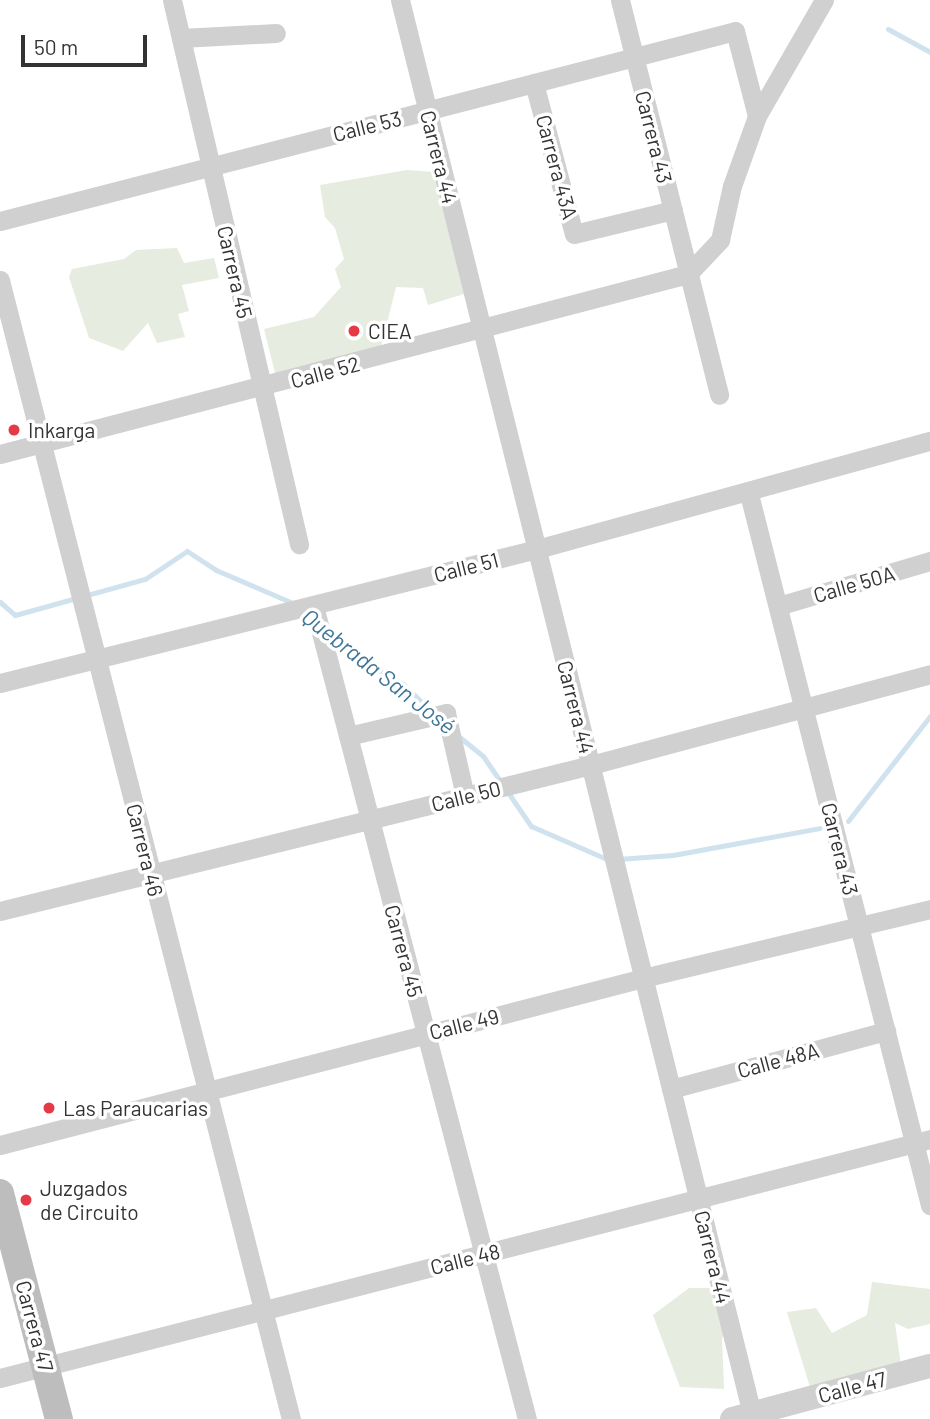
<!DOCTYPE html>
<meta charset="utf-8">
<style>
body{margin:0}
#map{position:relative;width:930px;height:1419px;overflow:hidden;background:#fff;font-family:Barlow,sans-serif}
div>[style]{position:absolute}
[style*='--x']{left:calc(var(--x)*1px);top:calc(var(--y)*1px);width:calc(var(--w)*1px);rotate:calc(var(--a)*1deg)}
.green>*{inset:0;background:#e6ecdf}
.stream>*{height:5px;margin:-2.5px;padding:0 2.5px;transform-origin:2.5px;border-radius:2.5px;background:#cfe2ee}
.minor>*{height:19px;margin:-9.5px;padding:0 9.5px;transform-origin:9.5px;border-radius:9.5px;background:#d0d0d0}
.tertiary>*{height:24px;margin:-12px;padding:0 12px;transform-origin:12px;border-radius:12px;background:#d0d0d0}
.secondary>*{height:28px;margin:-14px;padding:0 14px;transform-origin:14px;border-radius:14px;background:#bdbdbd}
.dots>*{width:19px;height:19px;translate:-50% -50%;box-sizing:border-box;border:4px solid #fff;border-radius:50%}
span{translate:-50% -50%;white-space:nowrap;text-align:center;line-height:1.15;-webkit-text-stroke:7px #fff;paint-order:stroke}
.street-label{font-size:21px;color:#333}
.poi-label{font-size:21px;color:#333}
.left{translate:0 -50%;text-align:left}
.water-label{font-size:23px;color:#3f7597;font-style:italic}
.scale{position:absolute;left:21px;top:35px;width:126px;height:32px;box-sizing:border-box;border:4px solid #333;border-top:0;padding-left:9px;font-size:21px;line-height:24px;white-space:nowrap;color:#333;-webkit-text-stroke:5px #fff;paint-order:stroke}
</style>
<div id="map">
<div class="green">
<i style="clip-path:polygon(407px 170px,434px 172px,464px 294px,428px 305px,423px 288px,396px 287px,379px 355px,276px 377px,264px 329px,314px 317px,341px 287px,335px 269px,344px 259px,335px 228px,325px 217px,320px 185px)"></i>
<i style="clip-path:polygon(177px 248px,184px 263px,214px 258px,219px 278px,182px 285px,189px 311px,178px 314px,185px 337px,157px 343px,148px 323px,123px 351px,89px 338px,69px 277px,72px 269px,124px 259px,136px 250px)"></i>
<i style="clip-path:polygon(872px 1282px,930px 1289px,930px 1324px,908px 1329px,895px 1323px,901px 1366px,813px 1397px,787px 1312px,816px 1308px,832px 1333px,867px 1315px)"></i>
<i style="clip-path:polygon(689px 1288px,720px 1288px,731px 1321px,722px 1338px,724px 1389px,680px 1387px,653px 1315px)"></i>
</div>
<div class="stream">
<i style="--x:888;--y:29;--w:48;--a:28.7"></i>
<i style="--x:0;--y:602;--w:20;--a:41"></i>
<i style="--x:15;--y:615;--w:135;--a:-15.5"></i>
<i style="--x:145;--y:579;--w:50;--a:-33.7"></i>
<i style="--x:187;--y:551;--w:35;--a:33"></i>
<i style="--x:216;--y:570;--w:86;--a:23.3"></i>
<i style="--x:326;--y:631;--w:45;--a:39.6"></i>
<i style="--x:361;--y:660;--w:48;--a:29.7"></i>
<i style="--x:403;--y:684;--w:40;--a:44"></i>
<i style="--x:457;--y:735;--w:33;--a:39"></i>
<i style="--x:483;--y:756;--w:85;--a:55.6"></i>
<i style="--x:531;--y:826;--w:85;--a:23.6"></i>
<i style="--x:848;--y:821;--w:133;--a:-52"></i>
<i style="--x:618;--y:859;--w:55;--a:-4.2"></i>
<i style="--x:673;--y:855;--w:149;--a:-10.4"></i>
</div>
<div class="minor">
<i style="--x:172;--y:0;--w:559;--a:76.86"></i>
<i style="--x:400;--y:0;--w:1457;--a:76.02"></i>
<i style="--x:620;--y:0;--w:407;--a:75.9"></i>
<i style="--x:181;--y:38;--w:95;--a:-3"></i>
<i style="--x:534;--y:83;--w:156;--a:75.2"></i>
<i style="--x:574;--y:234;--w:102;--a:-13.6"></i>
<i style="--x:0;--y:221;--w:759;--a:-14.49"></i>
<i style="--x:735;--y:31;--w:88;--a:75.5"></i>
<i style="--x:0;--y:280;--w:1176;--a:75.67"></i>
<i style="--x:0;--y:454;--w:711;--a:-14.66"></i>
<i style="--x:688;--y:274;--w:47;--a:-46.7"></i>
<i style="--x:720;--y:240;--w:55;--a:-77.5"></i>
<i style="--x:732;--y:186;--w:74;--a:-70.3"></i>
<i style="--x:757;--y:116;--w:134;--a:-60"></i>
<i style="--x:749;--y:494;--w:734;--a:75.72"></i>
<i style="--x:314;--y:606;--w:840;--a:75.32"></i>
<i style="--x:778;--y:606;--w:159;--a:-16.5"></i>
<i style="--x:0;--y:683;--w:553;--a:-14.01"></i>
<i style="--x:537;--y:549;--w:408;--a:-15.4"></i>
<i style="--x:348;--y:736;--w:101;--a:-13.2"></i>
<i style="--x:446;--y:713;--w:85;--a:77.1"></i>
<i style="--x:0;--y:911;--w:609;--a:-13.88"></i>
<i style="--x:591;--y:765;--w:351;--a:-15"></i>
<i style="--x:671;--y:1089;--w:223;--a:-15.1"></i>
<i style="--x:0;--y:1145;--w:664;--a:-14.56"></i>
<i style="--x:643;--y:978;--w:295;--a:-13.5"></i>
<i style="--x:0;--y:1378;--w:960;--a:-14.41"></i>
</div>
<div class="tertiary">
<i style="--x:732;--y:1419;--w:205;--a:-15"></i>
</div>
<div class="secondary">
<i style="--x:0;--y:1193;--w:234;--a:75.4"></i>
</div>
<div class="dots">
<i style="left:354px;top:331px;background:#e63946"></i>
<i style="left:14px;top:430px;background:#e63946"></i>
<i style="left:49px;top:1108px;background:#e63946"></i>
<i style="left:26px;top:1200px;background:#e63946"></i>
</div>
<div class="street-label">
<span style="left:367px;top:126px;rotate:-14deg">Calle 53</span>
<span style="left:654px;top:137px;rotate:76deg">Carrera 43</span>
<span style="left:439px;top:157px;rotate:76deg">Carrera 44</span>
<span style="left:557px;top:167px;rotate:75deg">Carrera 43A</span>
<span style="left:235px;top:272px;rotate:77deg">Carrera 45</span>
<span style="left:325px;top:372px;rotate:-15deg">Calle 52</span>
<span style="left:466px;top:567px;rotate:-14deg">Calle 51</span>
<span style="left:854px;top:584px;rotate:-16deg">Calle 50A</span>
<span style="left:576px;top:707px;rotate:76deg">Carrera 44</span>
<span style="left:466px;top:796px;rotate:-14deg">Calle 50</span>
<span style="left:840px;top:849px;rotate:76deg">Carrera 43</span>
<span style="left:145px;top:850px;rotate:76deg">Carrera 46</span>
<span style="left:404px;top:951px;rotate:75deg">Carrera 45</span>
<span style="left:464px;top:1024px;rotate:-14deg">Calle 49</span>
<span style="left:778px;top:1060px;rotate:-15deg">Calle 48A</span>
<span style="left:713px;top:1257px;rotate:76deg">Carrera 44</span>
<span style="left:465px;top:1259px;rotate:-14deg">Calle 48</span>
<span style="left:35px;top:1326px;rotate:75deg">Carrera 47</span>
<span style="left:852px;top:1387px;rotate:-15deg">Calle 47</span>
</div>
<div class="poi-label">
<span class="left" style="left:368px;top:331px">CIEA</span>
<span class="left" style="left:28px;top:430px">Inkarga</span>
<span class="left" style="left:63px;top:1108px">Las Paraucarias</span>
<span class="left" style="left:40px;top:1200px">Juzgados<br>de Circuito</span>
</div>
<div class="water-label">
<span style="left:379px;top:671px;rotate:38deg">Quebrada San José</span>
</div>
<div class="scale">50 m</div>
</div>
